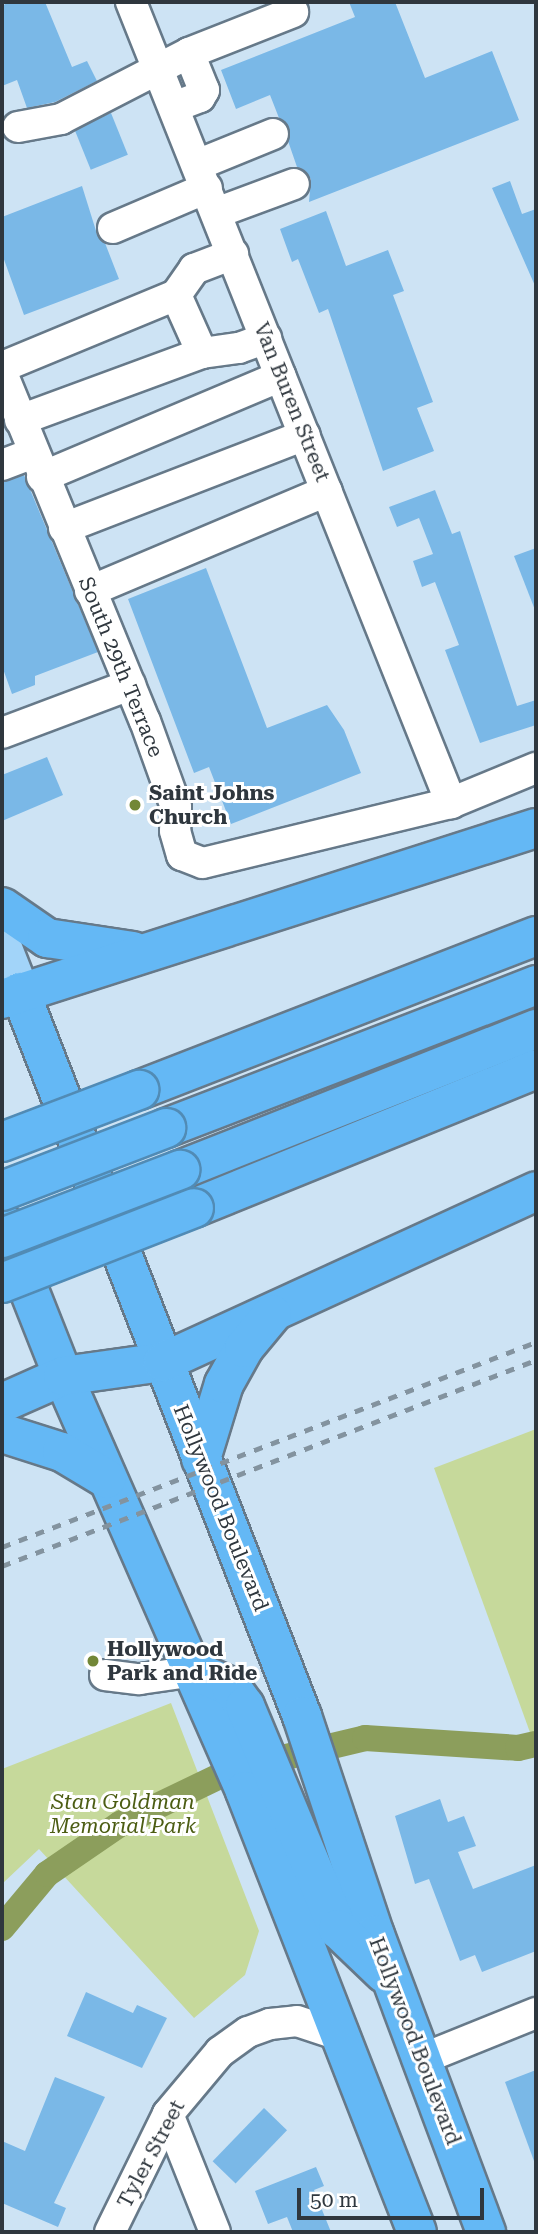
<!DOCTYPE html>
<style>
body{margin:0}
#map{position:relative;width:538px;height:2234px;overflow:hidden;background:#cde3f4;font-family:"Roboto Serif",serif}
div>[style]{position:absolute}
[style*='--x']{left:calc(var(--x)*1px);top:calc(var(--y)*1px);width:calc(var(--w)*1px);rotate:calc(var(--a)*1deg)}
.green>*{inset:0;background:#c6d99b}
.canal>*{height:26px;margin:-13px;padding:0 13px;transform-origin:13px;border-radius:13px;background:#8c9e5c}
.building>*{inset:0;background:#7ab8e7;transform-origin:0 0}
.roads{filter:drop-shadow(2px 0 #667989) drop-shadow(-2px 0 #667989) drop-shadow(0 2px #667989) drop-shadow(0 -2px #667989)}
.minor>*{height:30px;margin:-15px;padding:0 15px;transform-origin:15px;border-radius:15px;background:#fff}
.major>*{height:38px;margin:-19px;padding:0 19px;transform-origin:19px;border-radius:19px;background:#a2d4f9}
.highway>*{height:38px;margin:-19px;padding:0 19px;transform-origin:19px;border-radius:19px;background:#64b8f5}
.rail>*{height:5px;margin-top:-2.5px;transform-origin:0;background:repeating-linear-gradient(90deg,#83939f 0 9px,transparent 0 18px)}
.bridges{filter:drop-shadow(2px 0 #518bb5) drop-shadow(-2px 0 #518bb5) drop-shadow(0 2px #518bb5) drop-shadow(0 -2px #518bb5)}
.highway-bridge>*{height:38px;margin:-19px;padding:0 19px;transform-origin:19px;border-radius:19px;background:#64b8f5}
.dots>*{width:19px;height:19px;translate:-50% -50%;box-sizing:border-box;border:4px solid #fff;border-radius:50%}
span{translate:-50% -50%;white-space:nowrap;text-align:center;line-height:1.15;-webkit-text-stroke:6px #fff;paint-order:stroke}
.street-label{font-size:21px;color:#2f373e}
.poi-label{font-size:21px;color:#2f373e;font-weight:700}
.left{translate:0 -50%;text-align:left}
.park-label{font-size:21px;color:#4c5d13;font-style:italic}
.frame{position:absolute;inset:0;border:4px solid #2f373e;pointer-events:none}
.scale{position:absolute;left:297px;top:2188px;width:187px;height:32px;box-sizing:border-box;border:4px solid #2f373e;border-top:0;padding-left:9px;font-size:21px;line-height:24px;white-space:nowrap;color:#2f373e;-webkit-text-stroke:5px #fff;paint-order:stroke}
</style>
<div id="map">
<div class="green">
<i style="clip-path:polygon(536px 1429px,536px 1749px,434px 1468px)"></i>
<i style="clip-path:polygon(171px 1703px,259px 1931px,245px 1975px,194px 2018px,39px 1849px,2px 1884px,2px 1769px)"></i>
</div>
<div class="canal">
<i style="--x:2;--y:1928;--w:70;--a:-50.2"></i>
<i style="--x:47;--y:1874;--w:88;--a:-34.4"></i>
<i style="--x:120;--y:1824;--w:124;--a:-25.7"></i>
<i style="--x:232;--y:1770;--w:137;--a:-13.5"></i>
<i style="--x:365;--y:1738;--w:153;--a:3.7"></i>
<i style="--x:518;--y:1748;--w:18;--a:-13"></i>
</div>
<div class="building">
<i style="clip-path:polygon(7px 2px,45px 2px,72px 67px,87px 61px,97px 81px,55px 102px,27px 108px,17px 80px,2px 86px,2px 7px)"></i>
<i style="clip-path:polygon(349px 2px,395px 2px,425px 78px,492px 51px,519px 120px,309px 202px,311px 179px,297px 167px,288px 141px,289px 128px,279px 118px,270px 95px,236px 109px,221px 70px,355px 17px)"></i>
<i style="left:111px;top:113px;width:45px;height:40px;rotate:68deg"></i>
<i style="clip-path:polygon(510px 181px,522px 214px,536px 209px,536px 288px,492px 188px)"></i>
<i style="clip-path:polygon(82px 186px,97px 234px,105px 243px,119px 279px,24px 315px,2px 254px,2px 217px)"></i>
<i style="clip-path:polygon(326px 211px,346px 266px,388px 250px,404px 291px,393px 295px,433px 402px,417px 408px,434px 451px,383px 471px,328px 309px,319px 313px,298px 259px,292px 262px,280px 229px)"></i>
<i style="clip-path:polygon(24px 475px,98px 652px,35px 676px,35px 685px,12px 694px,2px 666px,2px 482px)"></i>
<i style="clip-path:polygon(435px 490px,452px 534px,460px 531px,517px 706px,536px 700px,536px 725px,480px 743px,445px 650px,459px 645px,435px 582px,422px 587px,413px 561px,433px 554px,419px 518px,397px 527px,389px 507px)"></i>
<i style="clip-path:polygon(536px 548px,536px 610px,535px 610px,514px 556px)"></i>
<i style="clip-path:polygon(206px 568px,267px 728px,327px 705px,344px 730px,361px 773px,231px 824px,209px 767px,194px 773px,128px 599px)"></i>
<i style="clip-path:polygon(47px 757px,63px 795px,2px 821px,2px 775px)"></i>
<i style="clip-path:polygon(440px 1799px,448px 1822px,464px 1816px,476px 1846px,458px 1852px,473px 1889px,536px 1865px,536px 1951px,482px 1972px,475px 1955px,460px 1961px,429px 1879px,415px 1884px,395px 1816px)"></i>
<i style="clip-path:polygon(86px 1992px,133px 2013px,137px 2005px,167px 2018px,142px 2068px,67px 2036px)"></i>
<i style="clip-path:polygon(536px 2070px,536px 2160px,534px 2161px,505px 2082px)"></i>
<i style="clip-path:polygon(55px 2077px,105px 2097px,54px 2203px,66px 2208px,58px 2227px,2px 2203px,2px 2141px,25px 2151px)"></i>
<i style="left:264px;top:2108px;width:32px;height:74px;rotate:44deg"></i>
<i style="clip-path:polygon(316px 2167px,324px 2186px,314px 2190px,331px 2232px,293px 2232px,287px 2217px,268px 2224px,255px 2191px)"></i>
</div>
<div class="roads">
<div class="minor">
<i style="--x:131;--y:2;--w:863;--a:68.22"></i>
<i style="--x:189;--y:53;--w:112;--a:-21.5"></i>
<i style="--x:18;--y:127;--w:44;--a:-10.5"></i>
<i style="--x:61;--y:119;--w:144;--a:-27.3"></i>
<i style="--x:189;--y:53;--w:40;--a:68"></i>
<i style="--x:204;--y:90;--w:8;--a:120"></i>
<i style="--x:200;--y:97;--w:28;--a:159"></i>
<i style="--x:197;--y:165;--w:82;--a:-22.2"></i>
<i style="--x:216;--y:213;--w:83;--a:-20.4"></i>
<i style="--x:113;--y:228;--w:102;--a:-23.1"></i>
<i style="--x:202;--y:353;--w:37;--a:-8"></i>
<i style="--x:239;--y:348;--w:29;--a:-20"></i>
<i style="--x:2;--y:367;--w:188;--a:-22.5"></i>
<i style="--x:176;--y:295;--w:32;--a:-55"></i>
<i style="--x:194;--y:269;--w:42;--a:-21"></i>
<i style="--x:2;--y:373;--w:376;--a:67.7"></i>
<i style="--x:145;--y:721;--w:91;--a:70.2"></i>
<i style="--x:176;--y:807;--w:24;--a:92"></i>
<i style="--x:175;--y:831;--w:25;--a:74"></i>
<i style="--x:182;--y:855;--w:22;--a:21"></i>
<i style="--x:203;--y:863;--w:255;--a:-13.6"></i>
<i style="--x:451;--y:803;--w:92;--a:-22.4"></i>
<i style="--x:20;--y:420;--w:194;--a:-20.2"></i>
<i style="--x:202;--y:353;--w:64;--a:-114.1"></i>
<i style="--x:2;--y:465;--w:33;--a:-21"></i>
<i style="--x:42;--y:477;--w:259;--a:-22.9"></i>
<i style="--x:64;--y:528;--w:258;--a:-21.1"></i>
<i style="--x:90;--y:591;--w:257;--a:-22.9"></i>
<i style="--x:2;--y:733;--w:137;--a:-20.6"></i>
<i style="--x:105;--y:1675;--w:35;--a:7"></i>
<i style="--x:140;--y:1679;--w:56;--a:-8.3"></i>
<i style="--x:422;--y:2059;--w:123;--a:-22"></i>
<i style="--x:168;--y:2114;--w:127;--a:68.3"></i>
<i style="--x:110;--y:2232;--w:131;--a:-63.8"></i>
<i style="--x:168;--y:2114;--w:81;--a:-50"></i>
<i style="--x:220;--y:2052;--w:34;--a:-36"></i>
<i style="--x:248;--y:2032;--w:23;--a:-20"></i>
<i style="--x:270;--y:2024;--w:27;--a:-6"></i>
<i style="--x:297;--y:2021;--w:47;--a:18.4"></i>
</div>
<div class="major">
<i style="--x:2;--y:946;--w:49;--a:68.6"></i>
</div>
<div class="highway">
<i style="--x:2;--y:907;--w:55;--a:34.6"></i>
<i style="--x:47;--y:938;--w:87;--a:8.6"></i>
<i style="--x:20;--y:992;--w:777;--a:68.72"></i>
<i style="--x:302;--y:1716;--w:231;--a:71.6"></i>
<i style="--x:375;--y:1935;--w:317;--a:69.5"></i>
<i style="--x:2;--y:999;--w:561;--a:-17.76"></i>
<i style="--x:139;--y:1090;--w:426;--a:-21.2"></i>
<i style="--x:166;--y:1128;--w:397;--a:-21.1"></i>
<i style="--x:180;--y:1170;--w:383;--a:-21.6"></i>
<i style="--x:194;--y:1208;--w:369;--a:-22.1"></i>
<i style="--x:2;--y:1222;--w:166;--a:68.4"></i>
<i style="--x:63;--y:1376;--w:453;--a:66.3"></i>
<i style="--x:245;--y:1791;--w:473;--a:68.7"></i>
<i style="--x:2;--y:1403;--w:67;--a:-23.9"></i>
<i style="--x:63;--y:1376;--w:101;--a:-8"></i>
<i style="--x:163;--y:1362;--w:410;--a:-24.6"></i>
<i style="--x:2;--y:1433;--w:63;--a:17.6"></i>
<i style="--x:62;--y:1452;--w:52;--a:31"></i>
<i style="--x:201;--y:1459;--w:78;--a:-73"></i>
<i style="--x:224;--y:1384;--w:41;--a:-60.9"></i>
<i style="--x:244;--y:1348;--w:44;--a:-50.5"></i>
<i style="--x:195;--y:1671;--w:39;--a:24"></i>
<i style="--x:231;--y:1687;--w:24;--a:54"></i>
<i style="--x:245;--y:1706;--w:242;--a:67.4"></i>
<i style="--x:338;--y:1929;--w:64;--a:43.7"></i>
</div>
</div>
<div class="rail">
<i style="--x:2;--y:1547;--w:572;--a:-21"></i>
<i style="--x:2;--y:1566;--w:572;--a:-21.1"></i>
</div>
<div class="bridges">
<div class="highway-bridge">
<i style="--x:2;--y:1142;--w:147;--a:-20.8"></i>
<i style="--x:2;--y:1191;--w:176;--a:-21"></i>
<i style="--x:2;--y:1238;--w:191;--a:-20.9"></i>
<i style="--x:2;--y:1283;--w:206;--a:-21.3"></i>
</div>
</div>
<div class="dots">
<i style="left:135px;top:805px;background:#728737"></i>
<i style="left:93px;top:1661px;background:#728737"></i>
</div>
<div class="street-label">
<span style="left:292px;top:402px;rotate:68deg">Van Buren Street</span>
<span style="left:121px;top:667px;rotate:68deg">South 29th Terrace</span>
<span style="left:221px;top:1508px;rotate:68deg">Hollywood Boulevard</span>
<span style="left:415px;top:2041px;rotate:69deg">Hollywood Boulevard</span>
<span style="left:151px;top:2154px;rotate:-62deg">Tyler Street</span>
</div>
<div class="poi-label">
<span class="left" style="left:149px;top:805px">Saint Johns<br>Church</span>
<span class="left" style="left:107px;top:1661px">Hollywood<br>Park and Ride</span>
</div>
<div class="park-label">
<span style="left:123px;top:1814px">Stan Goldman<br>Memorial Park</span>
</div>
<div class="frame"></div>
<div class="scale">50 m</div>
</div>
